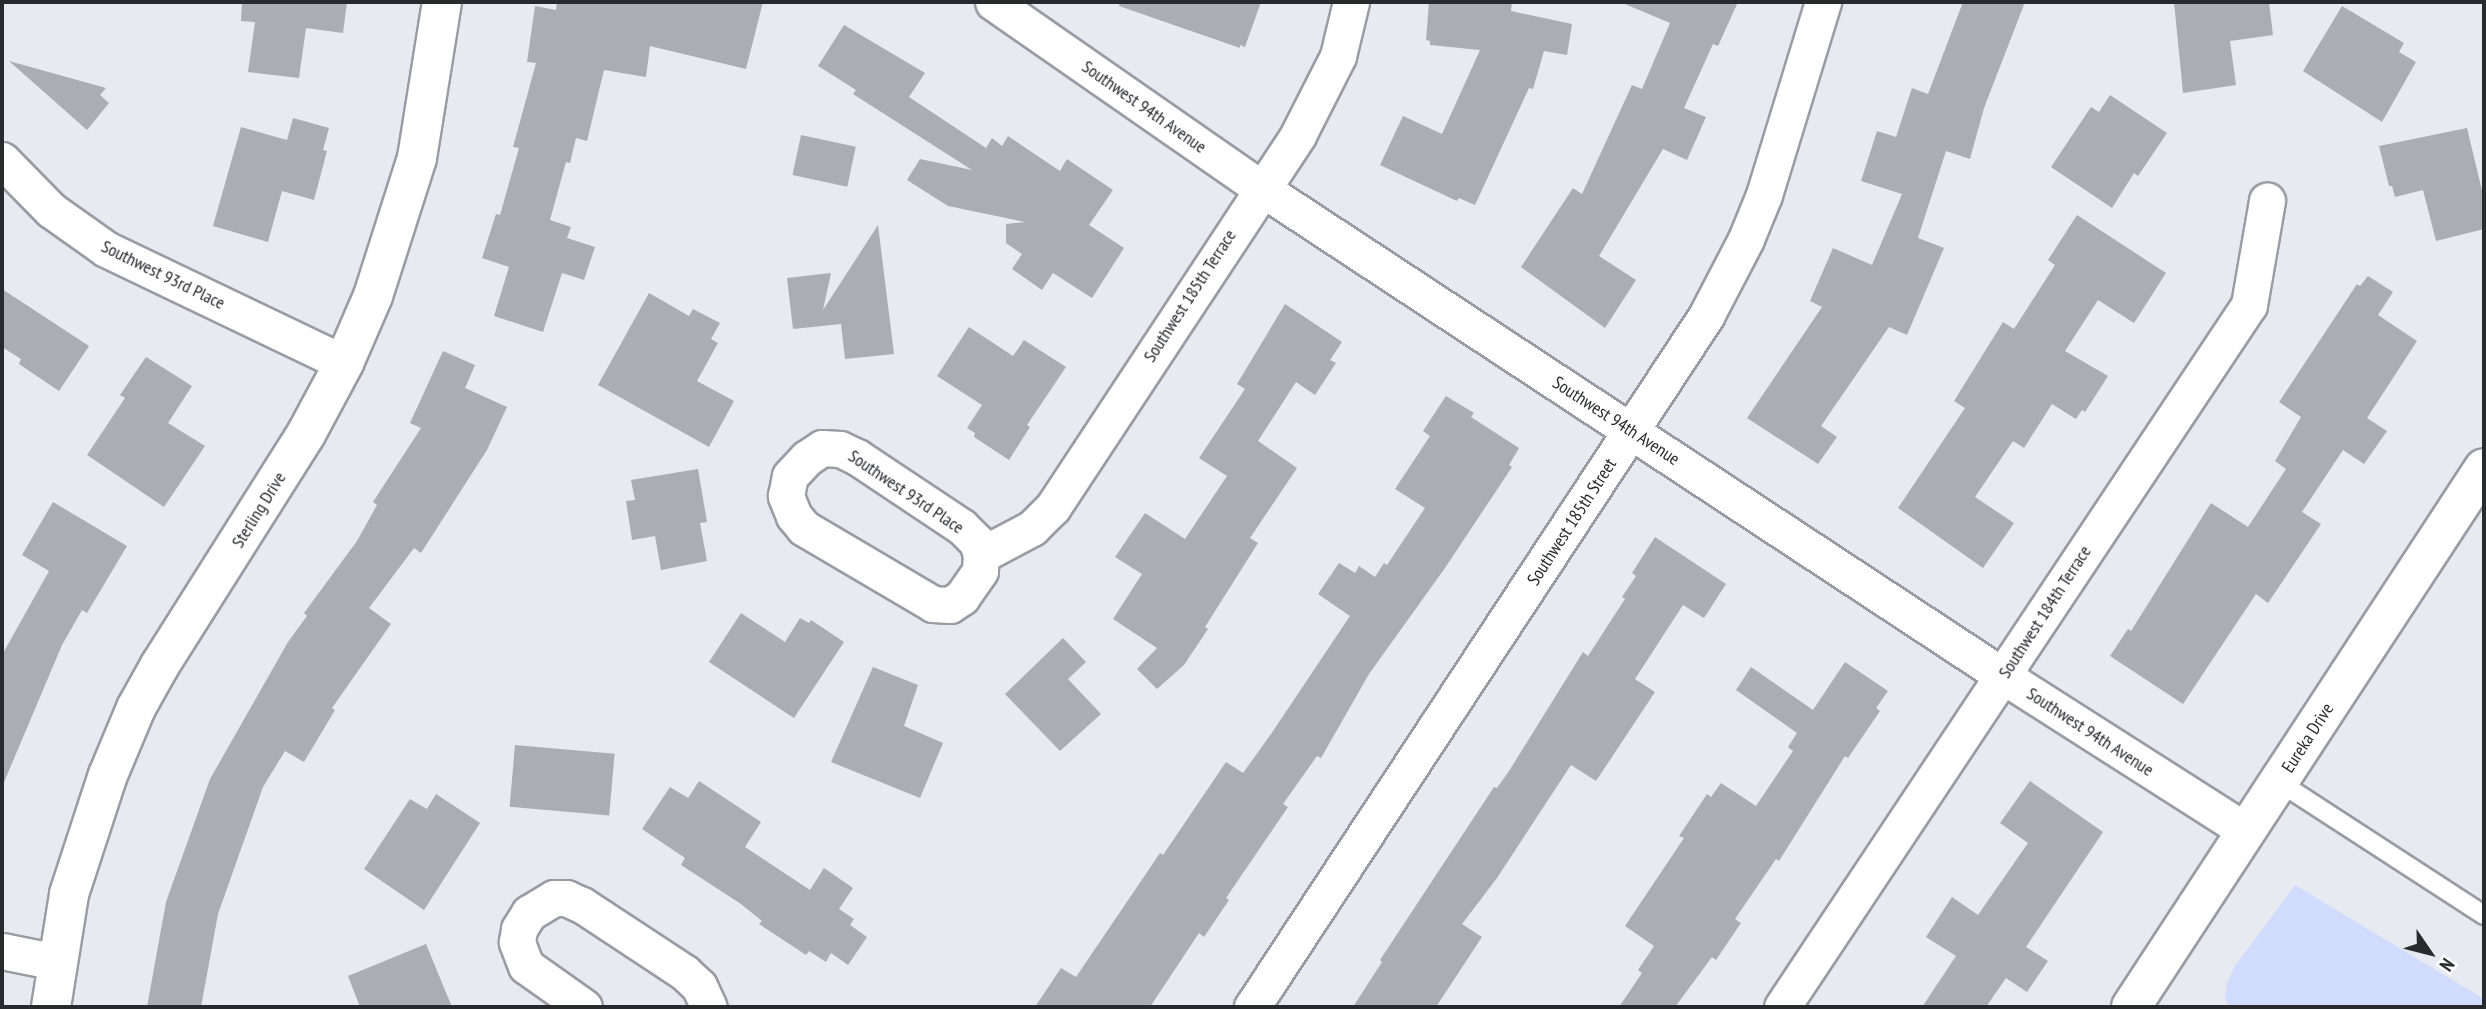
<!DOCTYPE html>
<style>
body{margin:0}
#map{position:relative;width:2486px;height:1009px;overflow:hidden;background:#e8eaf2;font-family:"PT Sans Narrow",sans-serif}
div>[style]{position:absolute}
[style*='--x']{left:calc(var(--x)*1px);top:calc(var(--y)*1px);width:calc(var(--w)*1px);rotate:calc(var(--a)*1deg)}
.green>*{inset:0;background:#d1dbfb}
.building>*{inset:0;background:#aaadb4;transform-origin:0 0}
.roads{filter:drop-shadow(2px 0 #999ca3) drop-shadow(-2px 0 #999ca3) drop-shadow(0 2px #999ca3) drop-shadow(0 -2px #999ca3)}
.lane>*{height:18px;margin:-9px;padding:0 9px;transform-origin:9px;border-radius:9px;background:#fff}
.street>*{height:35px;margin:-17.5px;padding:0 17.5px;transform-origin:17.5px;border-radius:17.5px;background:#fff}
.secondary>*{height:38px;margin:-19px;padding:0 19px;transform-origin:19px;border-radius:19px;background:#fff}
span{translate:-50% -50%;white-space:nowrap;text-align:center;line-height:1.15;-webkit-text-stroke:5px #fff;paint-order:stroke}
.street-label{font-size:18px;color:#292a2d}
.frame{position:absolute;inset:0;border:4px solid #292a2d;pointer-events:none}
.north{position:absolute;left:2395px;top:918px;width:70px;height:70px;-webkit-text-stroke:5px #fff;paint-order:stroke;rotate:125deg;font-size:19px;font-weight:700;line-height:28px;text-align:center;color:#292a2d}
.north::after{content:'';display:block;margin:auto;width:24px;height:32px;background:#292a2d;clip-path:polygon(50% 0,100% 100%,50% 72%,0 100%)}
</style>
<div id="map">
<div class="green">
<i style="clip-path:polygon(2295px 885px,2484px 999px,2484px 1007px,2229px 1007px,2225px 998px,2227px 983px,2235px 966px)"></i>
</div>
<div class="building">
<i style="clip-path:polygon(242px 2px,347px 2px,343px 33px,306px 28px,299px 78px,248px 72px,255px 22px,241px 21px)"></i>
<i style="clip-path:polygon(557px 2px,763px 2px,746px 69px,650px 46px,646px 77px,604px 70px,587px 141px,576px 138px,570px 163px,566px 162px,550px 220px,571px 227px,567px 238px,595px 247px,584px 280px,562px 273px,543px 332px,494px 316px,509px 267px,482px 258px,496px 214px,500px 215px,519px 148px,513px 147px,536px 63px,527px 62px,535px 6px,556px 10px)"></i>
<i style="clip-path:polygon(1120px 2px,1261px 2px,1245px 47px,1240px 45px,1240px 48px,1119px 6px)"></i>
<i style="clip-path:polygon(1429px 2px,1512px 2px,1511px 11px,1572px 24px,1567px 55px,1544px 51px,1533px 89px,1529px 88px,1475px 205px,1459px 198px,1457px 201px,1380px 165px,1403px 116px,1442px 134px,1480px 50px,1430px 45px,1430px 41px,1426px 40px)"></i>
<i style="clip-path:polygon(1620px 2px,1738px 2px,1718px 46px,1713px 44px,1684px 108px,1706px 117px,1687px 160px,1663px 149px,1599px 256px,1636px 280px,1605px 328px,1521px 267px,1573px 188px,1582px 194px,1632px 85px,1642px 89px,1670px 23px)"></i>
<i style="clip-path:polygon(1963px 2px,2025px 2px,1984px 108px,1970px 159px,1946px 151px,1918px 238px,1944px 248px,1907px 335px,1889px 327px,1821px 426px,1837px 437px,1818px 464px,1747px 418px,1822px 307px,1810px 301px,1833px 248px,1872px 265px,1902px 194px,1861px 181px,1877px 131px,1896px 137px,1912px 88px,1928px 94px)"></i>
<i style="clip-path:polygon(2174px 2px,2269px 2px,2273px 35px,2230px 41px,2236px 85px,2183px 93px)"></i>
<i style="clip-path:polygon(2342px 6px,2404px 43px,2399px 52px,2416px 62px,2382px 122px,2303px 71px)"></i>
<i style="clip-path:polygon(844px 25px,925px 73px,909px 97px,986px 148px,992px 138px,1002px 146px,1008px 136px,1060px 171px,1067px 159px,1113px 190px,1089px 225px,1124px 248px,1092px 298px,1053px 273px,1042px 290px,1012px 269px,1022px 254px,1006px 243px,1006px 224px,1025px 222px,948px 206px,907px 180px,920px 159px,972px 170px,853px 94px,856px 90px,818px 66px)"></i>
<i style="clip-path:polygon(9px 61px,106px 88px,100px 95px,109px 103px,87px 130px)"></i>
<i style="clip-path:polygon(2110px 95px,2167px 133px,2138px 176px,2134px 173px,2112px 208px,2051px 167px,2091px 107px,2099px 112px)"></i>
<i style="clip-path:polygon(293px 118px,329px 128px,323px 150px,327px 151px,314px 200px,282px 191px,268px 242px,213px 226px,241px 127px,287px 140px)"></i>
<i style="clip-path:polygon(2467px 128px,2484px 199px,2484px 229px,2436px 241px,2423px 190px,2395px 197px,2392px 186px,2389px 186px,2379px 146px)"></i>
<i style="left:801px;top:135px;width:56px;height:41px;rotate:12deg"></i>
<i style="clip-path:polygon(2077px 215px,2166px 273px,2134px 323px,2098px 300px,2065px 351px,2108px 376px,2085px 412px,2082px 410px,2076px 419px,2052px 404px,2024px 448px,2013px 441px,1975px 497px,2014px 523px,1983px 568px,1898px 508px,1965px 408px,1954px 401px,2003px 322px,2014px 329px,2055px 265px,2048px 260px)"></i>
<i style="clip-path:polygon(878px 225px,894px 354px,845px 359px,841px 324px,793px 329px,787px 278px,831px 273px,823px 310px)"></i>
<i style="clip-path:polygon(2368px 276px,2393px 292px,2378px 315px,2417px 341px,2367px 418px,2387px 431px,2364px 464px,2343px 450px,2302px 512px,2321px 524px,2268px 603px,2256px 594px,2183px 704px,2110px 656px,2128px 629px,2131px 631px,2211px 503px,2248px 527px,2286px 469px,2275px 461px,2301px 417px,2279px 402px,2357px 284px,2360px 286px)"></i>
<i style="clip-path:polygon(2px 289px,89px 346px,59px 391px,19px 364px,21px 359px,2px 347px)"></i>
<i style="clip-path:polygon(649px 293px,689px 316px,693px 309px,720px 323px,711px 339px,718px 343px,697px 381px,734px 401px,709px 447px,598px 385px)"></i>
<i style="clip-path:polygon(1285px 304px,1342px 342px,1330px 360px,1336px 363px,1315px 395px,1296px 382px,1258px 441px,1297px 468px,1250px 538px,1258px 543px,1205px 627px,1208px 629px,1184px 665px,1157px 689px,1137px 669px,1157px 648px,1113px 619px,1142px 574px,1115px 557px,1145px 513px,1185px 539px,1227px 476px,1199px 458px,1245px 389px,1237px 384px)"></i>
<i style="clip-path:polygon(969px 327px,1013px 356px,1024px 340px,1066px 367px,1027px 425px,1030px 427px,1009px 460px,974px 437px,975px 433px,967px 428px,982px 405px,937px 376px)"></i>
<i style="clip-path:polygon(443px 351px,475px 365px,465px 388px,507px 407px,487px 450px,421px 553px,414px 548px,369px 608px,391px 624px,332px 708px,335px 710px,304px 762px,285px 751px,263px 787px,218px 914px,201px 1007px,147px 1007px,166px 902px,210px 779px,288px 642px,307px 616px,304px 613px,357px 541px,377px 505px,373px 502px,421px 428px,410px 423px)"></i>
<i style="clip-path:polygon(146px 357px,192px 386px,168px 423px,205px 446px,164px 507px,87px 455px,125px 398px,120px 395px)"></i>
<i style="clip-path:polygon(1446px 396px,1474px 413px,1471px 417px,1519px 448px,1509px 465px,1512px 467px,1445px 568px,1369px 674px,1321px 758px,1317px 756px,1283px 804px,1288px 807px,1226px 898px,1229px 900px,1204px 937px,1199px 933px,1150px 1007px,1035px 1007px,1061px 968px,1076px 977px,1160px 853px,1163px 855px,1226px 762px,1243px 773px,1271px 734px,1350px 616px,1318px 594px,1339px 563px,1355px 573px,1359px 566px,1375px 577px,1384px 563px,1387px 565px,1425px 508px,1395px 489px,1430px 436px,1423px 431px)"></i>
<i style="clip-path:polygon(698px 469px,707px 522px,700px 523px,707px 561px,661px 570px,655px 536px,632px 540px,626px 501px,635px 500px,631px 480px)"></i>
<i style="clip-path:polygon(53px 502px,127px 546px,87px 613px,82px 610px,62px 645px,2px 787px,2px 655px,49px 571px,22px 555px)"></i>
<i style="clip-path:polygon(1655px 537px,1726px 584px,1704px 618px,1683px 605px,1635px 679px,1655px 692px,1596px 781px,1571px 765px,1497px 878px,1462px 924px,1482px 937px,1436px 1007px,1353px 1007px,1382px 962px,1380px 960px,1494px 787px,1497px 788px,1509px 771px,1583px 652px,1588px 656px,1625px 599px,1622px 597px,1636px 576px,1632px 573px)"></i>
<i style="clip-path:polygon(741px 613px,785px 642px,800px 618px,809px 623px,811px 620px,844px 642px,794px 718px,709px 662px)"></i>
<i style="clip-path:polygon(1063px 638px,1086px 662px,1068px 679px,1101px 714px,1060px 751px,1005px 694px)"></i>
<i style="clip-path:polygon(1845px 662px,1888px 691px,1876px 708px,1880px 711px,1848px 758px,1845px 756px,1779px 861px,1776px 859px,1735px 919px,1741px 923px,1716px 960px,1712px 957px,1675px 1007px,1619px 1007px,1642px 973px,1638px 970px,1654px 946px,1625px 926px,1684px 838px,1679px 836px,1707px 794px,1711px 797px,1721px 783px,1756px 806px,1793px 751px,1788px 747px,1797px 733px,1736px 690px,1751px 667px,1813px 710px)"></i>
<i style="clip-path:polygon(873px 667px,918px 685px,904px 726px,943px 743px,920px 798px,831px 762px)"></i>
<i style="left:515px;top:745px;width:100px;height:62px;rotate:5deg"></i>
<i style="clip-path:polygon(699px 781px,761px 822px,745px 847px,810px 890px,824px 868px,853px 888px,839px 909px,854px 919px,850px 925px,867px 937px,848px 965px,831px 953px,826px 962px,809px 951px,806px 955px,759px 924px,762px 921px,741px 904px,681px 865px,685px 858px,642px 829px,670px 787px,688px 798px)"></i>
<i style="clip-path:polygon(2030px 781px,2103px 832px,2026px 947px,2048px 961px,2027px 992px,2006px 978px,1986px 1007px,1922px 1007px,1956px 956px,1926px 937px,1952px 897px,1978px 915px,2028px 843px,2000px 823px)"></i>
<i style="clip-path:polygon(436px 794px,480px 823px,424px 910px,364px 869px,410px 799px,427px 809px)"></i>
<i style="clip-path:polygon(426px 944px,452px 1007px,360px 1007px,348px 976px)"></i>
</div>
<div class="roads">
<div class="lane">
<i style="--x:2279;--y:782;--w:244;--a:33"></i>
</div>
<div class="street">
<i style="--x:993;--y:2;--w:326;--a:34.8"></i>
<i style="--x:1261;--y:188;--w:888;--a:33.33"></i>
<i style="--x:2003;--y:676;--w:288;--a:32.5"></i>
<i style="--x:2;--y:160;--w:70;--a:45.6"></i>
<i style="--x:51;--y:210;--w:67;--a:35.3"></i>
<i style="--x:106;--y:249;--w:264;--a:25.6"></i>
<i style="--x:822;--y:448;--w:18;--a:3"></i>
<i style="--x:840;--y:449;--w:19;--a:25"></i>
<i style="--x:857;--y:457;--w:126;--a:33.7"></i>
<i style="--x:962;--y:527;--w:21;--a:45"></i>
<i style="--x:977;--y:542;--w:14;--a:73"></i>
<i style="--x:981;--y:555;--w:16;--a:94"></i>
<i style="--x:980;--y:571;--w:32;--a:125"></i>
<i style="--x:962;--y:597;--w:14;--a:146"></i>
<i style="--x:950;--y:605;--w:17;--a:-177"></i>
<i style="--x:933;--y:604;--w:150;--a:-149.5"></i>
<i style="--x:804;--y:528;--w:16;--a:-130"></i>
<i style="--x:794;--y:516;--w:22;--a:-112"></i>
<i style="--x:786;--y:496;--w:20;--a:-79"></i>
<i style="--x:790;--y:476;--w:25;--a:-47"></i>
<i style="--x:807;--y:458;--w:18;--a:-34"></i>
<i style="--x:981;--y:555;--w:58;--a:-27.9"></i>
<i style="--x:1032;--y:528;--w:30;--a:-45"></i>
<i style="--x:1053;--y:507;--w:445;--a:-56.6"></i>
<i style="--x:1298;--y:135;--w:89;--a:-63.1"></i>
<i style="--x:1338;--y:56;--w:56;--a:-76.5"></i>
<i style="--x:2;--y:951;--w:56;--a:11.3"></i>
<i style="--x:584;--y:1007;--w:71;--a:-144.7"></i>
<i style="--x:526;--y:966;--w:26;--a:-111"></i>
<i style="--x:517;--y:942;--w:13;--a:-81"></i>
<i style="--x:519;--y:929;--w:19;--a:-58"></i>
<i style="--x:529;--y:913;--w:29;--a:-31"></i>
<i style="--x:554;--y:898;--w:12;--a:0"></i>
<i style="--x:566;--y:898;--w:17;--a:24"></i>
<i style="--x:582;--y:905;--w:123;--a:33.4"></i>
<i style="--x:685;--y:973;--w:19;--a:43"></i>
<i style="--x:699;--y:986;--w:23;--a:65"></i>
<i style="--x:1252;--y:1007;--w:827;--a:-56.69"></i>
<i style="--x:1706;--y:316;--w:87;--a:-62.5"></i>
<i style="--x:1746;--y:239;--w:48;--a:-67.8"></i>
<i style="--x:1764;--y:195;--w:202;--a:-73"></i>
<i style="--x:1782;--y:1007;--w:843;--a:-56.37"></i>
<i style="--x:2249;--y:305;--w:106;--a:-80.2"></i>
</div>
<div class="secondary">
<i style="--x:51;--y:1007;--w:114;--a:-80.9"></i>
<i style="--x:69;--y:894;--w:125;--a:-71.9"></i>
<i style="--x:108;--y:775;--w:73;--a:-67.3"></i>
<i style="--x:136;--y:708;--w:49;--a:-60.8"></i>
<i style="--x:160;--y:665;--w:273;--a:-57.7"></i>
<i style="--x:306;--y:434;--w:81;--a:-61.8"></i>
<i style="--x:344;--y:363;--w:73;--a:-66.6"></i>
<i style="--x:373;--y:296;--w:145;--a:-72.3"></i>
<i style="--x:417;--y:158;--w:158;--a:-80.9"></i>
<i style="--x:2131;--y:1007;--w:644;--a:-56.78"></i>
</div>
</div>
<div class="street-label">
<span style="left:1144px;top:107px;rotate:35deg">Southwest 94th Avenue</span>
<span style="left:163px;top:275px;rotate:26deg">Southwest 93rd Place</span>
<span style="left:1190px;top:296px;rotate:-57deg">Southwest 185th Terrace</span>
<span style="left:1616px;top:421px;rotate:33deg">Southwest 94th Avenue</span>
<span style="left:906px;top:492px;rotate:34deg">Southwest 93rd Place</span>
<span style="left:259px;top:510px;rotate:-58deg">Sterling Drive</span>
<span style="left:1572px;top:522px;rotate:-57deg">Southwest 185th Street</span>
<span style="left:2045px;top:612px;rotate:-57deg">Southwest 184th Terrace</span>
<span style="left:2090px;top:732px;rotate:33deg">Southwest 94th Avenue</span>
<span style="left:2308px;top:738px;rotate:-57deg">Eureka Drive</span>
</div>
<div class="frame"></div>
<div class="north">N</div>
</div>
